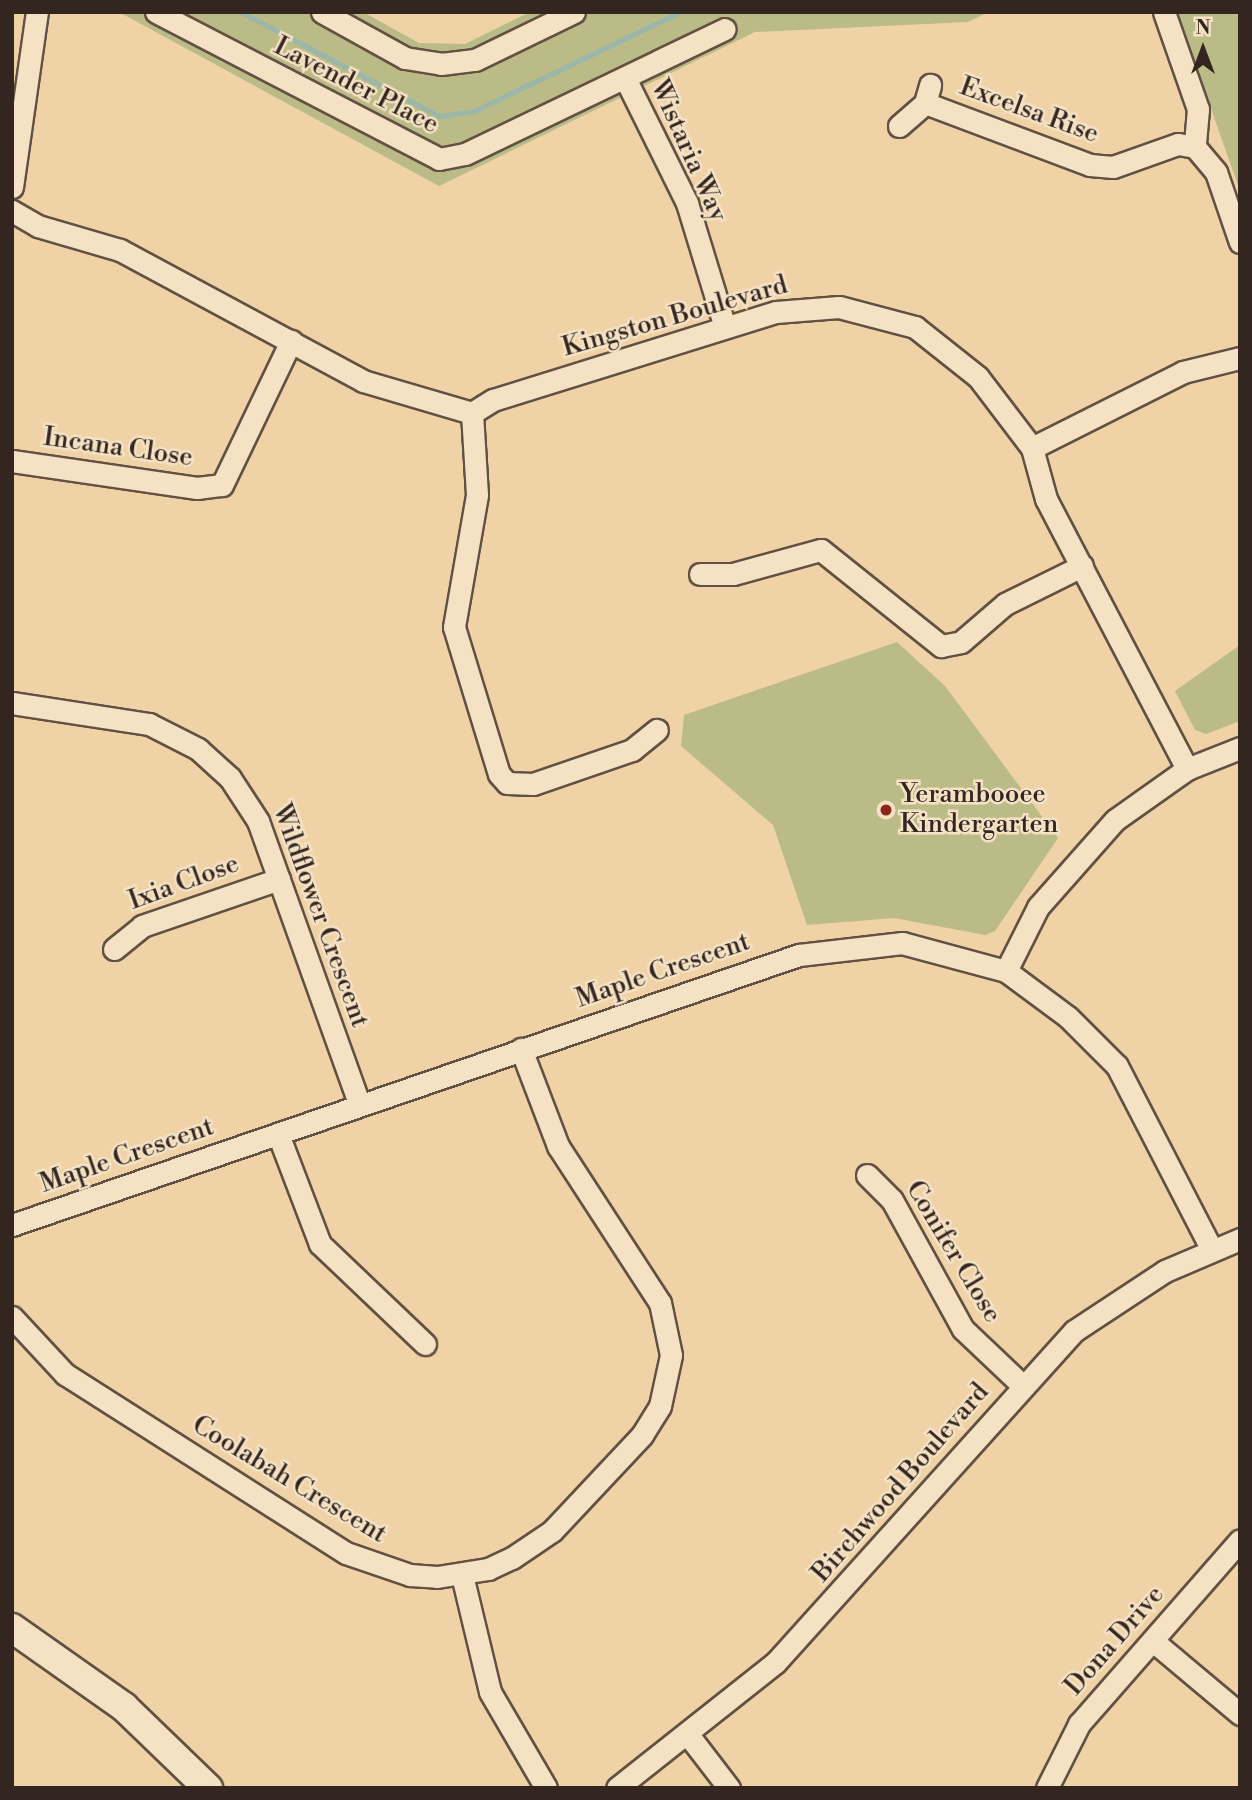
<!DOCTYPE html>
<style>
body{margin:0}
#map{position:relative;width:1252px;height:1800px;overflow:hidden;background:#efd2a6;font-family:"Libre Bodoni",serif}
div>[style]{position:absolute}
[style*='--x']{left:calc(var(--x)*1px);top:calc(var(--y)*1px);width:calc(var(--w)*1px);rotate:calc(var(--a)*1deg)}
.green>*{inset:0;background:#babb86}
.stream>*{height:5px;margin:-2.5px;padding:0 2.5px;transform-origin:2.5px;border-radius:2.5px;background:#9ab7aa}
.roads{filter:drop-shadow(2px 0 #625142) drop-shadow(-2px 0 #625142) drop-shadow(0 2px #625142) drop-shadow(0 -2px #625142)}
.street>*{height:21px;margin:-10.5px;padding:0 10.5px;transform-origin:10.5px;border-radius:10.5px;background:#f5e2c5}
.secondary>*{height:28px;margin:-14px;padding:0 14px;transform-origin:14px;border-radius:14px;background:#f5e2c5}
.dots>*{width:19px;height:19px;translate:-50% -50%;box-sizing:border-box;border:4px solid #f5e2c5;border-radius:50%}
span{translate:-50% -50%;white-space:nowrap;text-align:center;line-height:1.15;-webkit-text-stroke:5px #f5e2c5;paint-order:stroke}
.street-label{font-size:26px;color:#332620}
.poi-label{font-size:26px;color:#332620}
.left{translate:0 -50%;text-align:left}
.frame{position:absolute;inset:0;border:14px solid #332620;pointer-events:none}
.north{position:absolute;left:1168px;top:14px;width:70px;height:70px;-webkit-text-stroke:5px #f5e2c5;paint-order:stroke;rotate:0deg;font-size:19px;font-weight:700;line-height:28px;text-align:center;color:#332620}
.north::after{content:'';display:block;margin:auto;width:24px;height:32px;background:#332620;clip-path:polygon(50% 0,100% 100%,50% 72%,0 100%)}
</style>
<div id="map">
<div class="green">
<i style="clip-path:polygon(119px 12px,363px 12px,419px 43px,465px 44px,530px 12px,989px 12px,968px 22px,755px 32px,439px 186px)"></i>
<i style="clip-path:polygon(1177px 12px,1240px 12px,1240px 191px)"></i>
<i style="clip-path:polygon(897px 642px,945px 686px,1058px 838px,995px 931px,985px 935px,894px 918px,807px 925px,773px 825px,681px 746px,684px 715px)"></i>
<i style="clip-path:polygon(1240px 645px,1240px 721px,1206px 734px,1195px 730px,1175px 691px)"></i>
</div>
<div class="stream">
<i style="--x:241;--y:12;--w:224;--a:27.7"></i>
<i style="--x:439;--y:116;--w:35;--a:-8"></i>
<i style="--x:474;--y:111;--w:229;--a:-25.7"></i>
</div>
<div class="roads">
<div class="street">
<i style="--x:156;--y:12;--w:319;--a:27.4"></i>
<i style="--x:439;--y:159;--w:26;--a:-11"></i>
<i style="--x:465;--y:154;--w:288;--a:-25.7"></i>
<i style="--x:322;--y:12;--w:95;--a:29"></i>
<i style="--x:405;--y:58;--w:36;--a:9"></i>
<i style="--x:441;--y:64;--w:34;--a:-7"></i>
<i style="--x:475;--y:60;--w:110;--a:-25.9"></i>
<i style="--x:1164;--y:12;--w:103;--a:70.7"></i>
<i style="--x:1198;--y:109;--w:38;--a:95"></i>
<i style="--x:1195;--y:147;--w:33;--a:50"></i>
<i style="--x:1216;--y:172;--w:74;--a:71.1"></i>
<i style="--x:625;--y:78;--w:140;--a:63.6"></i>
<i style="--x:687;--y:203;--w:130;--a:73"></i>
<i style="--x:925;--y:103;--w:176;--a:20.6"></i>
<i style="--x:1090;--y:165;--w:23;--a:5"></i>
<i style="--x:1113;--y:167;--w:69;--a:-19.5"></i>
<i style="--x:1178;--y:144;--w:17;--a:10"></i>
<i style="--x:899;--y:126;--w:35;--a:-41"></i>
<i style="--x:925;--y:103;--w:19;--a:-74"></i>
<i style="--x:12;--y:187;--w:177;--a:-81.9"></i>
<i style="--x:12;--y:211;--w:30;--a:30"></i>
<i style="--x:38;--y:226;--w:85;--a:16.3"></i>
<i style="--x:120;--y:250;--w:276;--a:28.3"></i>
<i style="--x:363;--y:381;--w:114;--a:16.4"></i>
<i style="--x:472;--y:413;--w:25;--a:-32"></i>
<i style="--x:493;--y:400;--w:296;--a:-17.3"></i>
<i style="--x:776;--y:312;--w:63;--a:-4.5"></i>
<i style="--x:839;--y:307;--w:79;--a:14.7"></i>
<i style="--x:915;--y:327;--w:80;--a:38.4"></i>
<i style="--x:978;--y:377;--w:89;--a:52.7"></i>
<i style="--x:1032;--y:448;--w:53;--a:74.6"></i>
<i style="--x:1046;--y:499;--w:305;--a:62.4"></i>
<i style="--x:472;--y:413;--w:82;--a:86.5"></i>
<i style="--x:477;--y:495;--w:134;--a:99.9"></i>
<i style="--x:454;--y:627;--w:154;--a:73"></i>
<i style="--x:499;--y:774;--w:12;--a:48"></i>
<i style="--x:507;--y:783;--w:26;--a:2"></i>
<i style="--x:533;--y:784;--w:105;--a:-19"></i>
<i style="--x:632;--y:750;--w:32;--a:-39"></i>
<i style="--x:1032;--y:448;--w:169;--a:-26.7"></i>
<i style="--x:1183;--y:372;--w:59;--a:-13.8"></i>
<i style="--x:12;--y:461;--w:187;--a:8.3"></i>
<i style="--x:197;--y:488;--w:25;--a:-7"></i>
<i style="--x:222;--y:485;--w:160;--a:-64.4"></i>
<i style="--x:700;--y:574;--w:33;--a:0"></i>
<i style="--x:733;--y:574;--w:91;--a:-15.3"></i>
<i style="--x:821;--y:550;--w:154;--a:38.7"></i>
<i style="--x:941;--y:646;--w:20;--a:-11"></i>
<i style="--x:961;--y:642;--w:58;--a:-40.8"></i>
<i style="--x:1005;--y:604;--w:86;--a:-26.3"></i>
<i style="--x:12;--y:703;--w:139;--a:8.7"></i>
<i style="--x:149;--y:724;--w:55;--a:27"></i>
<i style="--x:198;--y:749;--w:43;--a:42.2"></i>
<i style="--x:230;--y:778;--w:51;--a:56.9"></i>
<i style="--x:258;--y:821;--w:300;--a:70.3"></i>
<i style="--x:114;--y:949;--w:36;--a:-39"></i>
<i style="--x:142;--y:926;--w:145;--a:-18.9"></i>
<i style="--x:1006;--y:971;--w:72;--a:-63.4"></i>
<i style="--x:1038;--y:907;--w:116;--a:-48.5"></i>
<i style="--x:1115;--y:820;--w:88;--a:-35.3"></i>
<i style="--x:1187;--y:769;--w:57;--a:-21.6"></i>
<i style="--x:278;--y:1134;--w:118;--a:69.1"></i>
<i style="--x:320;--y:1244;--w:145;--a:43.6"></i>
<i style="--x:867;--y:1175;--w:35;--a:45"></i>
<i style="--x:892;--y:1200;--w:147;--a:61.2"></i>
<i style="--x:963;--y:1329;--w:83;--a:43.5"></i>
<i style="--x:12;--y:1225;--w:832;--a:-18.94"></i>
<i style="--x:799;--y:955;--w:104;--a:-6.6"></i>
<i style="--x:902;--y:943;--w:108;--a:15.1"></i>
<i style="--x:1006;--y:971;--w:77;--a:36.6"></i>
<i style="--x:1068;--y:1017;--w:69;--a:45"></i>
<i style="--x:1117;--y:1066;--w:205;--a:62.7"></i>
<i style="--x:12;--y:1317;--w:78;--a:47.1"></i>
<i style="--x:65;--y:1374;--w:333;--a:32.5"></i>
<i style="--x:346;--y:1553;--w:68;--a:19"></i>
<i style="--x:410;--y:1575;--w:27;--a:4"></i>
<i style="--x:437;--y:1577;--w:52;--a:-8.9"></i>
<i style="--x:488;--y:1569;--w:26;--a:-25"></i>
<i style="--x:512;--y:1558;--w:48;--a:-34"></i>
<i style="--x:552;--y:1531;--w:132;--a:-46.8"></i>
<i style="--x:642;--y:1435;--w:34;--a:-58"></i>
<i style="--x:660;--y:1406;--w:52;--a:-77.8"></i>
<i style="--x:671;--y:1355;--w:53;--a:-101.9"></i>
<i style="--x:660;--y:1303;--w:187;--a:-123"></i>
<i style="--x:558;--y:1146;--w:104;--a:-110.9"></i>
<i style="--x:462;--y:1575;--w:120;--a:76.5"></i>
<i style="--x:490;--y:1692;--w:111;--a:59.7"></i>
<i style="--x:1153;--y:1641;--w:114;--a:40"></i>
<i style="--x:689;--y:1736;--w:66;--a:52.4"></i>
<i style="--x:617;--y:1788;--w:203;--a:-38.4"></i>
<i style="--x:776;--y:1662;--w:445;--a:-48"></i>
<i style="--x:1074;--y:1331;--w:109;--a:-33.4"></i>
<i style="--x:1165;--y:1271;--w:82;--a:-23.1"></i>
<i style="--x:1047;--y:1788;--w:72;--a:-63.4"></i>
<i style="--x:1079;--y:1724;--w:244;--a:-48.8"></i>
</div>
<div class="secondary">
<i style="--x:12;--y:1628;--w:137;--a:35.2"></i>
<i style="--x:124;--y:1707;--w:117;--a:44"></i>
</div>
</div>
<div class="dots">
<i style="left:886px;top:810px;background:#8f2418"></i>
</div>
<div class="street-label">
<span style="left:356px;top:86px;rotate:27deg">Lavender Place</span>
<span style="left:1029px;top:111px;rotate:20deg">Excelsa Rise</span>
<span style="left:688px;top:151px;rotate:66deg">Wistaria Way</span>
<span style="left:675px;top:317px;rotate:-16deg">Kingston Boulevard</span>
<span style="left:118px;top:448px;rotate:8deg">Incana Close</span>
<span style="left:184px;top:883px;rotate:-20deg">Ixia Close</span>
<span style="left:320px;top:916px;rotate:70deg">Wildflower Crescent</span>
<span style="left:663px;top:971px;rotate:-19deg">Maple Crescent</span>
<span style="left:127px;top:1156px;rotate:-19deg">Maple Crescent</span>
<span style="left:953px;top:1252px;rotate:59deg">Conifer Close</span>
<span style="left:289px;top:1480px;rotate:31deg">Coolabah Crescent</span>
<span style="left:901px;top:1483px;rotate:-49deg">Birchwood Boulevard</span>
<span style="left:1115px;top:1641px;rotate:-49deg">Dona Drive</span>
</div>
<div class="poi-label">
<span class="left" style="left:900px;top:810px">Yerambooee<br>Kindergarten</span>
</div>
<div class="frame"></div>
<div class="north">N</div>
</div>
